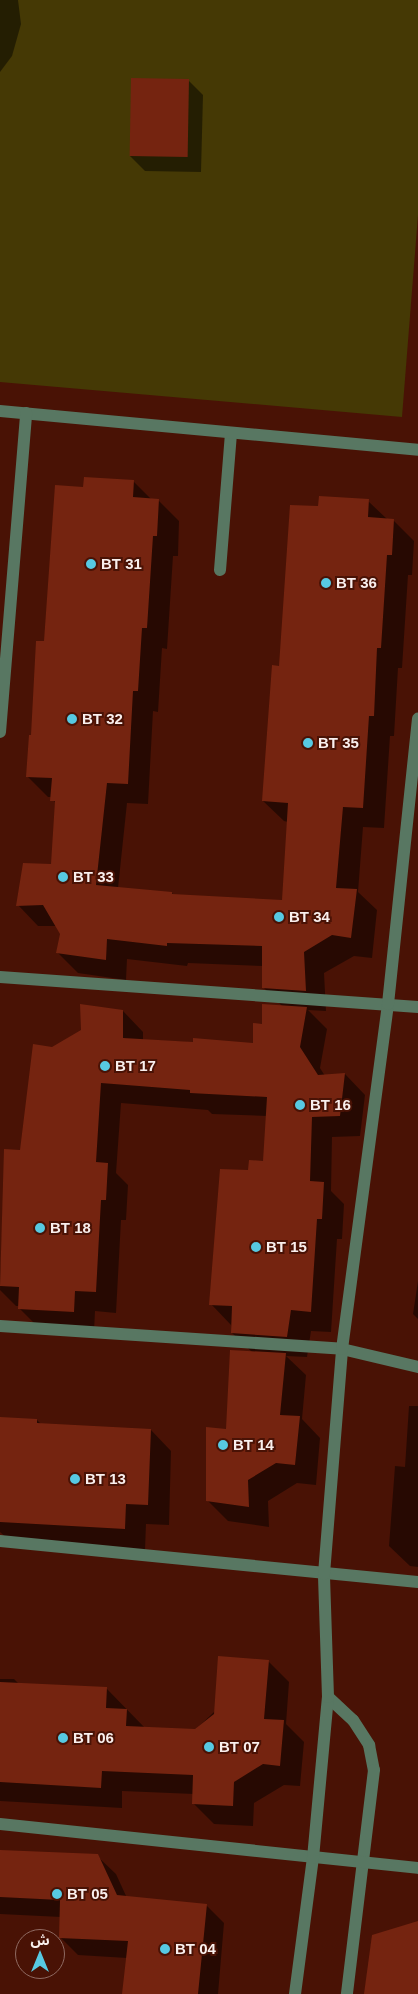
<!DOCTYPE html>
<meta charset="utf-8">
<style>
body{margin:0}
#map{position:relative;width:418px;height:1994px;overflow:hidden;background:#491205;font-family:Arial,"Noto Sans Arabic",sans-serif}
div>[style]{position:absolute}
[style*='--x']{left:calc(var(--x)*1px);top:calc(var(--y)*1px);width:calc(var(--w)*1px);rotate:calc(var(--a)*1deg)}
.green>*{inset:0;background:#453905}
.shadow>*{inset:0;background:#0007}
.building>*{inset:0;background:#752410;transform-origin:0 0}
.service>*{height:12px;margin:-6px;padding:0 6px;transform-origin:6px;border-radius:6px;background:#587762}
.minor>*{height:12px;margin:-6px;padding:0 6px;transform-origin:6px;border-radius:6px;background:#587762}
.dots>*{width:14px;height:14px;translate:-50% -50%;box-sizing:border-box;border:2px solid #491205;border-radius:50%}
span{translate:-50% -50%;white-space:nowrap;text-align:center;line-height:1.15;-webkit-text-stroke:4px #491205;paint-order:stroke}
.poi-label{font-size:15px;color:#f9efed;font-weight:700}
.left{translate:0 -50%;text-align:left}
.north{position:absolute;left:15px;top:1929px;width:50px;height:50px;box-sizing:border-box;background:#491205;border:1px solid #8f6a62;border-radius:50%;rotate:0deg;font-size:14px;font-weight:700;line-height:20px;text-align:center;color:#f9efed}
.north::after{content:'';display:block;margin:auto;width:18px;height:22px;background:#57c9e2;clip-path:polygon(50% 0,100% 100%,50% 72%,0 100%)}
</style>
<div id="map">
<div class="green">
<i style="clip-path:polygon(0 0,418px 0,418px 215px,402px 417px,0 382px)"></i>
</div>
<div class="shadow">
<i style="clip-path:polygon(0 0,18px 0,21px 24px,12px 56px,0 72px)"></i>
<i style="clip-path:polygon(189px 81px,203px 95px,201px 172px,145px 171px,130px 156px)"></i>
<i style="clip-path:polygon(133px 481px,152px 500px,159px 501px,179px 521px,178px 556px,173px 556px,167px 649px,162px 648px,158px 712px,153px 711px,148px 804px,127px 803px,118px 888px,172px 893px,174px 896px,284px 902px,288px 822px,284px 821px,263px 801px,280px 667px,320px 508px,368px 501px,387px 519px,393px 520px,414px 541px,412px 575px,408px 575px,402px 668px,398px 668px,394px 736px,390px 736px,384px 828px,363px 827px,358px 892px,377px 910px,372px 958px,354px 956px,324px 973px,326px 1011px,308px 1010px,327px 1029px,320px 1068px,325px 1076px,345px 1074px,365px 1095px,360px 1136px,332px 1137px,331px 1191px,344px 1204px,342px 1239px,337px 1239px,331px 1332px,311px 1331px,307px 1357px,286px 1356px,306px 1375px,302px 1419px,320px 1438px,316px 1485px,297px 1483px,268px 1501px,269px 1527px,228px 1521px,208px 1501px,252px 1352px,232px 1333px,231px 1325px,211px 1304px,249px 1172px,264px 1162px,267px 1116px,212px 1114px,208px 1110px,121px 1103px,116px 1173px,128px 1185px,126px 1220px,121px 1220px,116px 1313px,95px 1311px,94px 1332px,40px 1329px,20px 1309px,20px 1306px,16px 1306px,0 1290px,5px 1151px,21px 1152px,53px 1048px,123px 1011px,143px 1032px,143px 1040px,254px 1045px,263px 1025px,283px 1007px,263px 987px,263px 966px,188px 963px,187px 966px,127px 959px,126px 980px,78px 973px,57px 952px,61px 934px,56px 926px,38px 926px,18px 905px,52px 865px,56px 804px,52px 797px,48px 797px,27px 776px,45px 643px,84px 489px)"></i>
<i style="clip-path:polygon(418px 1281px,418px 1319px,413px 1314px)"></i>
<i style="clip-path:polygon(409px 1406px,418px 1406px,418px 1567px,410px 1566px,389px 1546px,395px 1466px,405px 1467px)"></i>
<i style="clip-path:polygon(37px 1420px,42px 1425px,151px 1430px,171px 1451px,169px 1525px,146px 1524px,145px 1550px,10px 1541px,0 1532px,0 1445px)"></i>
<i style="clip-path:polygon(268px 1661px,289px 1682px,286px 1724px,304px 1742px,300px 1786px,284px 1785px,254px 1803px,253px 1826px,214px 1824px,193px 1803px,194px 1794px,122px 1791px,122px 1808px,0 1801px,0 1679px,14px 1679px,19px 1684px,107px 1689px,145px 1728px,195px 1730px)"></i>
<i style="clip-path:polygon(0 1851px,97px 1856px,116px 1874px,127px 1898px,206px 1905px,224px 1923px,218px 1994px,123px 1994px,127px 1958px,78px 1955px,60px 1937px,61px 1917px,0 1914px)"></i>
</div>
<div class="building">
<i style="left:131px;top:78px;width:58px;height:78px;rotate:1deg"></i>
<i style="clip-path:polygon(84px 477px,134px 480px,133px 497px,159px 499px,157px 536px,153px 536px,147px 628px,142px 628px,138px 691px,133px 691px,128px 784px,107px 783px,96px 885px,172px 892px,172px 894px,282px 900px,288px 803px,262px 801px,272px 665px,279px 666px,290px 505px,318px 506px,319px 496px,369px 499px,368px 517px,394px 519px,392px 555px,387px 555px,381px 648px,377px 648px,374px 716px,369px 716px,363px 808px,343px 807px,336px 888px,357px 889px,351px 938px,332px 935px,304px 952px,306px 991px,262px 988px,262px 946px,167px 943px,167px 946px,107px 939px,106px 960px,56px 953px,60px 934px,43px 905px,16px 906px,23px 863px,51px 864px,55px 801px,50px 801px,52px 778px,26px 777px,29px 735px,31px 735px,36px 641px,44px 641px,55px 485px,83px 487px)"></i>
<i style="clip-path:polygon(80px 1004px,123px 1010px,123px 1038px,193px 1042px,193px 1038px,253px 1043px,253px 1023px,262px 1024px,262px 1004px,307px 1007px,300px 1047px,318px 1075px,345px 1073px,340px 1116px,312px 1117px,310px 1181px,324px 1182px,322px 1219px,317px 1219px,311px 1312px,291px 1310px,287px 1337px,231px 1333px,232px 1306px,209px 1305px,220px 1169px,248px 1170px,249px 1160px,263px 1161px,267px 1097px,190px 1093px,190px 1090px,101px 1083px,96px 1162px,108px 1163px,106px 1200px,101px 1200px,96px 1292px,75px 1291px,74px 1312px,18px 1309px,19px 1287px,0 1286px,4px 1149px,20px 1150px,33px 1044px,52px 1047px,81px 1030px)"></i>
<i style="clip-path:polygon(230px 1350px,286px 1353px,280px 1415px,300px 1416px,295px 1465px,276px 1463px,248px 1480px,249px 1507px,206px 1501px,206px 1427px,226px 1429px)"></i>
<i style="clip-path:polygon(0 1417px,37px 1419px,37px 1423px,151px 1429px,148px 1505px,126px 1504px,125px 1529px,0 1522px)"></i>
<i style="clip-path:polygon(218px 1656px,269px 1660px,264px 1719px,284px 1720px,280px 1766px,263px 1764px,234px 1782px,233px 1806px,192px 1804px,193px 1775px,102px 1771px,101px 1788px,0 1782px,0 1682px,107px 1687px,106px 1708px,127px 1709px,126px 1726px,195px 1729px,214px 1714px)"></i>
<i style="clip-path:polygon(0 1850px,98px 1854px,117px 1895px,207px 1904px,198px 1994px,122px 1994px,128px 1941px,59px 1938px,60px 1900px,0 1897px)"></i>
<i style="clip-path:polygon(418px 1921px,418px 1994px,364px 1994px,372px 1935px)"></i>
</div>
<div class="service">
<i style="--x:220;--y:570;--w:137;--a:-85.4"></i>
<i style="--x:0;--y:1326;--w:343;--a:3.8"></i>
<i style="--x:342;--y:1349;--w:78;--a:13.3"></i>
</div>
<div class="minor">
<i style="--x:0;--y:411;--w:420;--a:5.3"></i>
<i style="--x:0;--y:732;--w:320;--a:-85.3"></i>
<i style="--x:0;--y:977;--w:419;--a:4.1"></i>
<i style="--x:0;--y:1541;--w:420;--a:5.6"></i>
<i style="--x:328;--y:1697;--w:34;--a:43"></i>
<i style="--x:353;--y:1720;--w:30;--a:57"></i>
<i style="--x:369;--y:1745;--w:25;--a:79"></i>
<i style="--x:374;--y:1770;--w:226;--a:96.9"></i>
<i style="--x:0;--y:1824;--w:420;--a:6"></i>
<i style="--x:295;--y:1994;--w:137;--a:-82.5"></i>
<i style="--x:313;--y:1858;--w:162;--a:-84.7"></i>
<i style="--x:328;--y:1697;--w:123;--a:-91.9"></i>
<i style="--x:324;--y:1574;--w:226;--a:-85.4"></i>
<i style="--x:342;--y:1349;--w:348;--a:-82.4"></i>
<i style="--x:388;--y:1004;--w:287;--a:-84"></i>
</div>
<div class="dots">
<i style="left:91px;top:564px;background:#57c9e2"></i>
<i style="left:326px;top:583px;background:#57c9e2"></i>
<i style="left:72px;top:719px;background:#57c9e2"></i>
<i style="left:308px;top:743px;background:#57c9e2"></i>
<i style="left:63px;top:877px;background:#57c9e2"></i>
<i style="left:279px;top:917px;background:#57c9e2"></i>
<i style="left:105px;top:1066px;background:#57c9e2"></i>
<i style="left:300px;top:1105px;background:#57c9e2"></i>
<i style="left:40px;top:1228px;background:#57c9e2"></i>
<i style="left:256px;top:1247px;background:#57c9e2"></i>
<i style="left:223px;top:1445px;background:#57c9e2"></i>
<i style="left:75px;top:1479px;background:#57c9e2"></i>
<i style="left:63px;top:1738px;background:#57c9e2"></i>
<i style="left:209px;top:1747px;background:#57c9e2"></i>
<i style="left:57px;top:1894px;background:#57c9e2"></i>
<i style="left:165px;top:1949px;background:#57c9e2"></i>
</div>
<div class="poi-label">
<span class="left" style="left:101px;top:564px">BT 31</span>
<span class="left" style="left:336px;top:583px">BT 36</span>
<span class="left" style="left:82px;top:719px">BT 32</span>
<span class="left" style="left:318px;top:743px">BT 35</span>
<span class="left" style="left:73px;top:877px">BT 33</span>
<span class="left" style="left:289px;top:917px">BT 34</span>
<span class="left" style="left:115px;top:1066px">BT 17</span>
<span class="left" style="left:310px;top:1105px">BT 16</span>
<span class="left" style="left:50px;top:1228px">BT 18</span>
<span class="left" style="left:266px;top:1247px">BT 15</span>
<span class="left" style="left:233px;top:1445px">BT 14</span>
<span class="left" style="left:85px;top:1479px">BT 13</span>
<span class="left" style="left:73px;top:1738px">BT 06</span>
<span class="left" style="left:219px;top:1747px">BT 07</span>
<span class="left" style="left:67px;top:1894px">BT 05</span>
<span class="left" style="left:175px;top:1949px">BT 04</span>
</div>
<div class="north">ش</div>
</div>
